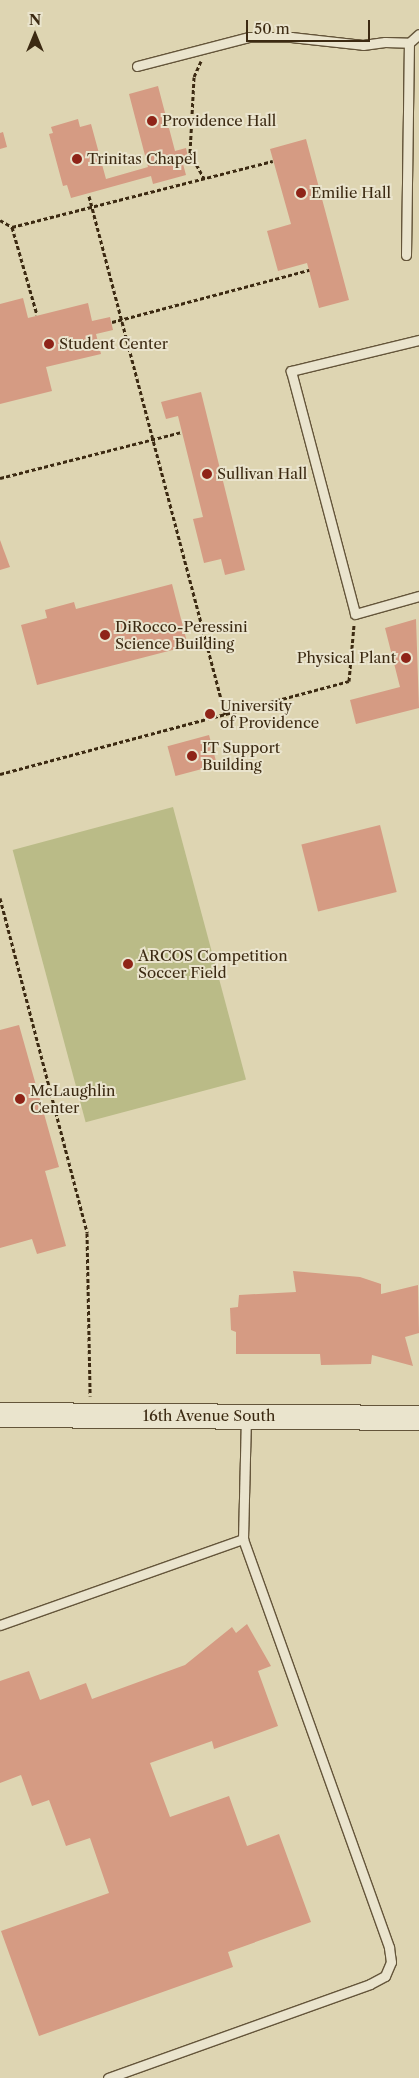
<!DOCTYPE html>
<style>
body{margin:0}
#map{position:relative;width:419px;height:2078px;overflow:hidden;background:#ded5b2;font-family:"Libre Caslon Text",serif}
div>[style]{position:absolute}
[style*='--x']{left:calc(var(--x)*1px);top:calc(var(--y)*1px);width:calc(var(--w)*1px);rotate:calc(var(--a)*1deg)}
.green>*{inset:0;background:#babb87;transform-origin:0 0}
.building>*{inset:0;background:#d59b83;transform-origin:0 0}
.path>*{height:3px;margin-top:-1.5px;transform-origin:0;background:repeating-linear-gradient(90deg,#3c2a12 0 4px,transparent 0 6.5px)}
.roads{filter:drop-shadow(1px 0 #64553a) drop-shadow(-1px 0 #64553a) drop-shadow(0 1px #64553a) drop-shadow(0 -1px #64553a)}
.service>*{height:9px;margin:-4.5px;padding:0 4.5px;transform-origin:4.5px;border-radius:4.5px;background:#eae4cd}
.tertiary>*{height:24px;margin:-12px;padding:0 12px;transform-origin:12px;border-radius:12px;background:#eae4cd}
.dots>*{width:14px;height:14px;translate:-50% -50%;box-sizing:border-box;border:2px solid #eae4cd;border-radius:50%}
span{translate:-50% -50%;white-space:nowrap;text-align:center;line-height:1.15;-webkit-text-stroke:4px #eae4cd;paint-order:stroke}
.poi-label{font-size:15px;color:#3c2a12}
.left{translate:0 -50%;text-align:left}
.right{translate:-100% -50%;text-align:right}
.street-label{font-size:15px;color:#3c2a12}
.north{position:absolute;left:10px;top:10px;width:50px;height:50px;-webkit-text-stroke:4px #eae4cd;paint-order:stroke;rotate:0deg;font-size:14px;font-weight:700;line-height:20px;text-align:center;color:#3c2a12}
.north::after{content:'';display:block;margin:auto;width:18px;height:22px;background:#3c2a12;clip-path:polygon(50% 0,100% 100%,50% 72%,0 100%)}
.scale{position:absolute;left:246px;top:20px;width:124px;height:22px;box-sizing:border-box;border:2px solid #3c2a12;border-top:0;padding-left:6px;font-size:15px;line-height:18px;white-space:nowrap;color:#3c2a12;-webkit-text-stroke:4px #eae4cd;paint-order:stroke}
</style>
<div id="map">
<div class="green">
<i style="left:173px;top:807px;width:282px;height:166px;rotate:75deg"></i>
</div>
<div class="building">
<i style="clip-path:polygon(158px 86px,175px 151px,186px 148px,189px 162px,183px 164px,186px 175px,153px 184px,151px 176px,71px 198px,67px 185px,63px 186px,49px 134px,53px 133px,51px 127px,78px 119px,80px 127px,91px 124px,106px 179px,148px 167px,129px 94px)"></i>
<i style="clip-path:polygon(3px 132px,7px 147px,0 149px,0 133px)"></i>
<i style="clip-path:polygon(306px 139px,349px 300px,319px 308px,307px 263px,278px 271px,267px 231px,291px 224px,270px 149px)"></i>
<i style="clip-path:polygon(23px 298px,28px 318px,88px 303px,92px 321px,110px 317px,113px 330px,96px 334px,101px 354px,46px 367px,52px 391px,0 404px,0 304px)"></i>
<i style="clip-path:polygon(201px 392px,245px 570px,225px 575px,221px 559px,204px 563px,193px 519px,203px 517px,178px 416px,166px 419px,161px 402px)"></i>
<i style="clip-path:polygon(0 540px,10px 567px,0 570px)"></i>
<i style="clip-path:polygon(172px 584px,188px 646px,37px 685px,21px 625px,47px 618px,45px 610px,74px 602px,76px 609px)"></i>
<i style="clip-path:polygon(416px 619px,419px 708px,356px 724px,350px 700px,400px 687px,385px 628px)"></i>
<i style="left:209px;top:735px;width:31px;height:43px;rotate:75deg"></i>
<i style="left:380px;top:825px;width:69px;height:81px;rotate:76deg"></i>
<i style="clip-path:polygon(19px 1025px,59px 1167px,45px 1171px,66px 1246px,37px 1254px,32px 1239px,0 1248px,0 1030px)"></i>
<i style="clip-path:polygon(293px 1271px,360px 1277px,381px 1284px,381px 1294px,418px 1285px,419px 1333px,405px 1337px,413px 1366px,372px 1355px,371px 1364px,321px 1365px,320px 1354px,236px 1354px,236px 1332px,231px 1330px,230px 1308px,238px 1307px,239px 1295px,296px 1292px)"></i>
<i style="clip-path:polygon(247px 1624px,271px 1666px,258px 1671px,278px 1726px,214px 1749px,212px 1741px,150px 1763px,170px 1817px,229px 1796px,247px 1846px,279px 1834px,311px 1922px,228px 1952px,233px 1967px,39px 2036px,1px 1931px,109px 1893px,90px 1838px,66px 1846px,49px 1800px,32px 1806px,21px 1775px,0 1783px,0 1681px,29px 1671px,40px 1700px,86px 1683px,92px 1699px,185px 1665px,232px 1627px,236px 1633px)"></i>
</div>
<div class="path">
<i style="--x:201;--y:61;--w:17;--a:114"></i>
<i style="--x:194;--y:77;--w:76;--a:93"></i>
<i style="--x:190;--y:153;--w:29;--a:61"></i>
<i style="--x:89;--y:196;--w:536;--a:75.29"></i>
<i style="--x:0;--y:220;--w:14;--a:30"></i>
<i style="--x:12;--y:227;--w:91;--a:74.1"></i>
<i style="--x:12;--y:227;--w:269;--a:-14.2"></i>
<i style="--x:112;--y:322;--w:204;--a:-14.8"></i>
<i style="--x:0;--y:478;--w:188;--a:-14.2"></i>
<i style="--x:0;--y:774;--w:361;--a:-14.9"></i>
<i style="--x:349;--y:681;--w:56;--a:-84.9"></i>
<i style="--x:0;--y:898;--w:346;--a:75.4"></i>
<i style="--x:87;--y:1233;--w:163;--a:88.9"></i>
</div>
<div class="roads">
<div class="service">
<i style="--x:137;--y:66;--w:116;--a:-14.5"></i>
<i style="--x:249;--y:37;--w:42;--a:0"></i>
<i style="--x:291;--y:37;--w:72;--a:6.3"></i>
<i style="--x:363;--y:45;--w:22;--a:-8"></i>
<i style="--x:385;--y:42;--w:24;--a:2"></i>
<i style="--x:406;--y:255;--w:212;--a:-89.2"></i>
<i style="--x:409;--y:43;--w:13;--a:-42"></i>
<i style="--x:419;--y:340;--w:132;--a:166.4"></i>
<i style="--x:291;--y:371;--w:251;--a:75.2"></i>
<i style="--x:355;--y:614;--w:66;--a:-15.7"></i>
<i style="--x:0;--y:1625;--w:258;--a:-19.5"></i>
<i style="--x:108;--y:2078;--w:278;--a:-19.7"></i>
<i style="--x:370;--y:1984;--w:17;--a:-28"></i>
<i style="--x:385;--y:1976;--w:15;--a:-67"></i>
<i style="--x:391;--y:1962;--w:15;--a:-98"></i>
<i style="--x:389;--y:1947;--w:433;--a:-109.7"></i>
<i style="--x:243;--y:1539;--w:122;--a:-88.6"></i>
</div>
<div class="tertiary">
<i style="--x:0;--y:1415;--w:419;--a:0.4"></i>
</div>
</div>
<div class="dots">
<i style="left:152px;top:121px;background:#8f2418"></i>
<i style="left:77px;top:159px;background:#8f2418"></i>
<i style="left:301px;top:193px;background:#8f2418"></i>
<i style="left:49px;top:344px;background:#8f2418"></i>
<i style="left:207px;top:474px;background:#8f2418"></i>
<i style="left:105px;top:635px;background:#8f2418"></i>
<i style="left:406px;top:658px;background:#8f2418"></i>
<i style="left:210px;top:714px;background:#8f2418"></i>
<i style="left:192px;top:756px;background:#8f2418"></i>
<i style="left:128px;top:964px;background:#8f2418"></i>
<i style="left:20px;top:1099px;background:#8f2418"></i>
</div>
<div class="poi-label">
<span class="left" style="left:162px;top:121px">Providence Hall</span>
<span class="left" style="left:87px;top:159px">Trinitas Chapel</span>
<span class="left" style="left:311px;top:193px">Emilie Hall</span>
<span class="left" style="left:59px;top:344px">Student Center</span>
<span class="left" style="left:217px;top:474px">Sullivan Hall</span>
<span class="left" style="left:115px;top:635px">DiRocco-Peressini<br>Science Building</span>
<span class="right" style="left:396px;top:658px">Physical Plant</span>
<span class="left" style="left:220px;top:714px">University<br>of Providence</span>
<span class="left" style="left:202px;top:756px">IT Support<br>Building</span>
<span class="left" style="left:138px;top:964px">ARCOS Competition<br>Soccer Field</span>
<span class="left" style="left:30px;top:1099px">McLaughlin<br>Center</span>
</div>
<div class="street-label">
<span style="left:209px;top:1416px">16th Avenue South</span>
</div>
<div class="north">N</div>
<div class="scale">50 m</div>
</div>
